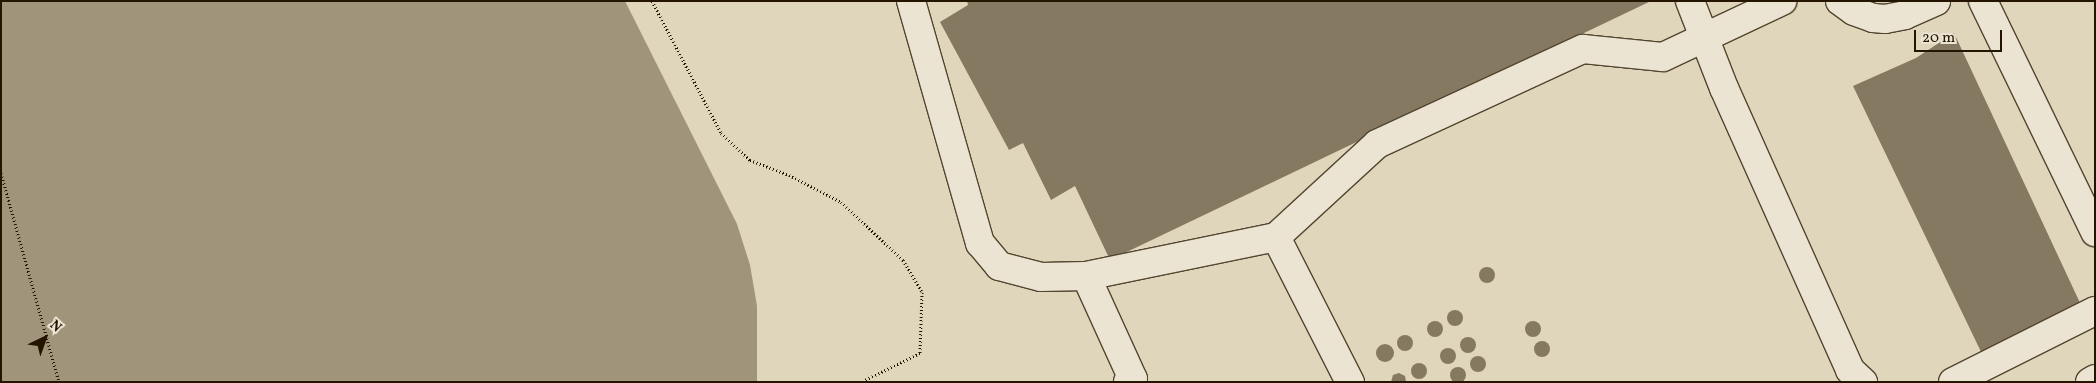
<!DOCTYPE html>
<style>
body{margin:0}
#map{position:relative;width:2096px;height:383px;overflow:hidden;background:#e0d6bb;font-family:Vollkorn,serif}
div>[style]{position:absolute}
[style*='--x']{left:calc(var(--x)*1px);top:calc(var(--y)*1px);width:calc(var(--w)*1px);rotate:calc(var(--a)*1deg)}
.water>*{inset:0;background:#a0947b}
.building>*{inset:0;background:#867961}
.round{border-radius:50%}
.path>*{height:3px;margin-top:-1.5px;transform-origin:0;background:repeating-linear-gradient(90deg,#241500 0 1px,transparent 0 3.5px)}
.roads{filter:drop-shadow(1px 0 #53452f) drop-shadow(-1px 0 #53452f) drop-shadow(0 1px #53452f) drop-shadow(0 -1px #53452f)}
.minor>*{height:28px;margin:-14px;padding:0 14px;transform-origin:14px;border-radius:14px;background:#ebe4d3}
span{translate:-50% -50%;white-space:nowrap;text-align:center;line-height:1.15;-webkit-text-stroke:4px #ebe4d3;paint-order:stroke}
.frame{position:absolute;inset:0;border:2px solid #241500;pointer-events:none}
.north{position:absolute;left:20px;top:313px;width:50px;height:50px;-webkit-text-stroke:4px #ebe4d3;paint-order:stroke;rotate:42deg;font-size:14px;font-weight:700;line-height:20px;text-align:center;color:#241500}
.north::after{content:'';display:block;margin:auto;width:18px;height:22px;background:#241500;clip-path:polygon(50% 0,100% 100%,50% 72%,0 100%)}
.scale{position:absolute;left:1914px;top:30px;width:88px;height:22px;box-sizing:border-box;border:2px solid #241500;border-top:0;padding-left:6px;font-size:15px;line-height:18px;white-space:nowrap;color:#241500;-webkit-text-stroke:4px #ebe4d3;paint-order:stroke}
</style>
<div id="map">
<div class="water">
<i style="clip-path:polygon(1px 1px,625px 1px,737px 224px,750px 265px,757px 306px,757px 382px,1px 382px)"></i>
</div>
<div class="building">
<i style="clip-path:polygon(967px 1px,1651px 1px,1110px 260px,1075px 186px,1051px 200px,1023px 143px,1009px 150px,940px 22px,968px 5px)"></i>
<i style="clip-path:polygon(1954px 33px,2081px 305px,1984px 358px,1853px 86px,1916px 58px)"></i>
<i class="round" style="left:1479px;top:267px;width:16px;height:16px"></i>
<i class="round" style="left:1447px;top:310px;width:16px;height:16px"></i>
<i class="round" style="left:1525px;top:321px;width:16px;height:16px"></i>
<i class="round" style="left:1427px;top:321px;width:16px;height:16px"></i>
<i class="round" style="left:1397px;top:335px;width:16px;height:16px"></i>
<i class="round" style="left:1460px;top:337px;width:16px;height:16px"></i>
<i class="round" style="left:1534px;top:341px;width:16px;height:16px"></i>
<i class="round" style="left:1376px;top:344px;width:18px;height:18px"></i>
<i class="round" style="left:1440px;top:348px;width:16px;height:16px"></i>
<i class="round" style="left:1470px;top:356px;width:16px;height:16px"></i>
<i class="round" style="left:1411px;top:363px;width:16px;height:16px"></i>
<i class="round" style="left:1450px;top:367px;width:16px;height:16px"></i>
<i style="clip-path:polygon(1399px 373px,1405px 376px,1406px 382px,1391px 382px,1393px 375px)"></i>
</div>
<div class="path">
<i style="--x:652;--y:1;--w:149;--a:62.4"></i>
<i style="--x:721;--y:133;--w:40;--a:43"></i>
<i style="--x:750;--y:160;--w:42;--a:21"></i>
<i style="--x:789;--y:175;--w:59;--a:27.4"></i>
<i style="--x:841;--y:202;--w:85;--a:43.1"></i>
<i style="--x:903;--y:260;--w:37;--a:59"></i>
<i style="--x:922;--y:292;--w:61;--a:91.9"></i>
<i style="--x:920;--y:353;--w:61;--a:153.9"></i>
<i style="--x:1;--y:173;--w:217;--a:74.5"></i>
</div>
<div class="roads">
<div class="minor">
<i style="--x:911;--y:1;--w:252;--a:74.1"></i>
<i style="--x:980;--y:243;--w:30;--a:50"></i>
<i style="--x:999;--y:266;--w:43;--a:14.7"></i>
<i style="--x:1041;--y:277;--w:45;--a:-1.3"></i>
<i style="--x:1086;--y:276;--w:194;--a:-11.6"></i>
<i style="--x:1276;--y:237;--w:163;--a:63"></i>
<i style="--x:1690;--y:1;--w:93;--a:68.7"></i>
<i style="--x:1724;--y:88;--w:309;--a:65.9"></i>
<i style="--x:1850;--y:370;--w:18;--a:43"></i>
<i style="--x:1840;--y:1;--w:17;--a:36"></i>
<i style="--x:1854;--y:11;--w:20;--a:20"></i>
<i style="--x:1873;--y:18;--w:12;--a:5"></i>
<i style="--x:1885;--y:19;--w:20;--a:-11"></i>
<i style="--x:1905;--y:15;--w:34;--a:-24"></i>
<i style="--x:1983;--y:1;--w:257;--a:64.1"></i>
<i style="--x:1276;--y:237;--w:137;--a:-42.6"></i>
<i style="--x:1377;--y:144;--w:227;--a:-24.8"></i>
<i style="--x:1583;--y:49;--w:80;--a:5.7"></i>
<i style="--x:1663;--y:57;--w:132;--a:-25.2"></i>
<i style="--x:1086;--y:276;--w:113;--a:65.5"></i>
<i style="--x:1133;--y:379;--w:6;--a:149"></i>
<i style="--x:1953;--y:382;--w:159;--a:-26.6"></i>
<i style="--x:2090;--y:382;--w:6;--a:-31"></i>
</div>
</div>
<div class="frame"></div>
<div class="north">N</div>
<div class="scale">20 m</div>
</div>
